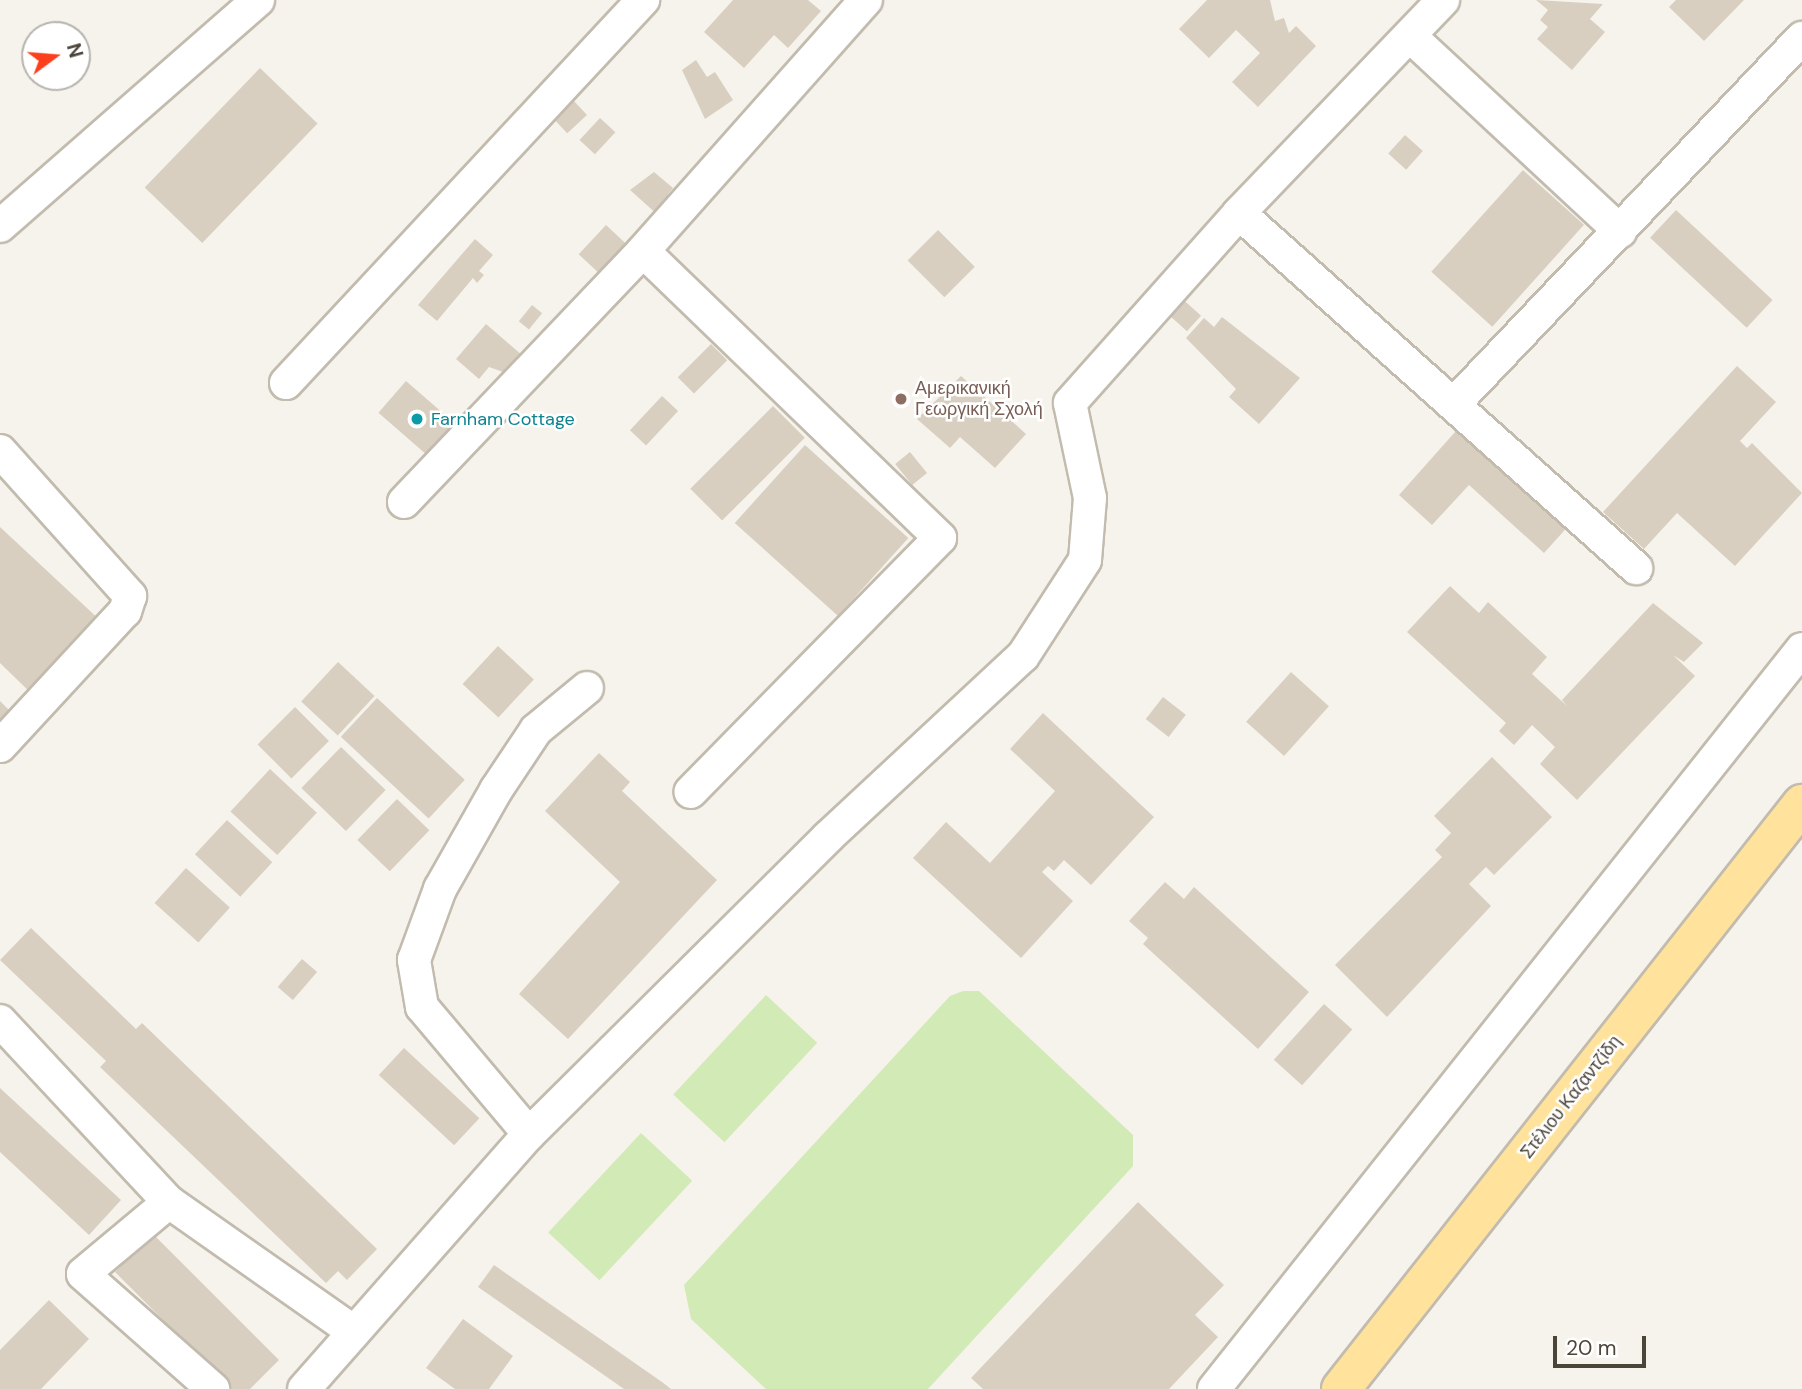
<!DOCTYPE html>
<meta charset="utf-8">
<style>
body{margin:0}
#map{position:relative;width:1802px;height:1389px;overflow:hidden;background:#f6f3ec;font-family:"DM Sans",sans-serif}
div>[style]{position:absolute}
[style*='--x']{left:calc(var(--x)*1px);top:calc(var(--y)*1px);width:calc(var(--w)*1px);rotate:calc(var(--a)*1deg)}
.green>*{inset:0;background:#d2eab5;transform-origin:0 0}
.building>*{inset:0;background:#d8cfc1;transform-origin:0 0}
.roads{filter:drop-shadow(2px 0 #c2bbae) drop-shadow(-2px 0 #c2bbae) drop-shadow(0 2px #c2bbae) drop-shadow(0 -2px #c2bbae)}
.minor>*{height:32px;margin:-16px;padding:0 16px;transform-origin:16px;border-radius:16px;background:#fff}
.major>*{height:38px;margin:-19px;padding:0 19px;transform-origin:19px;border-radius:19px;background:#ffe39c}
.dots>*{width:19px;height:19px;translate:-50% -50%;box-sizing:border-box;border:4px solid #fff;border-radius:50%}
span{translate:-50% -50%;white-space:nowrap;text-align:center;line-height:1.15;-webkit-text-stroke:5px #fff;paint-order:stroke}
.education-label{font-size:18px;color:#785e54}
.left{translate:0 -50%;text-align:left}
.culture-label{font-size:18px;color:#0d838f}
.street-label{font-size:18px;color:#4b4439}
.north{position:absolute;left:21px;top:21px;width:70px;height:70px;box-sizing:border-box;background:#fff;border:2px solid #b7b4b0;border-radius:50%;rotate:74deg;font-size:19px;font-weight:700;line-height:28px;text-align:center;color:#4b4439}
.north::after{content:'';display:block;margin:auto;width:24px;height:32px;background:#fc3f1d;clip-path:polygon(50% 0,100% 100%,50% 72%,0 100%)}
.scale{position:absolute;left:1553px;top:1336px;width:93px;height:32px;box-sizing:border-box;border:4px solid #4b4439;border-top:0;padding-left:9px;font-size:21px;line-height:24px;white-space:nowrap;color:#4b4439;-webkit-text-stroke:5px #fff;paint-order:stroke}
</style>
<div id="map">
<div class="green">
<i style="clip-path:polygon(963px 991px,979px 991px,1133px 1135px,1133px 1166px,928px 1389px,766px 1389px,691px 1319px,684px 1285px,950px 996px)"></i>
<i style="left:766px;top:995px;width:70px;height:136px;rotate:43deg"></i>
<i style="left:641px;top:1133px;width:70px;height:136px;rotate:43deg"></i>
</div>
<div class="building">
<i style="clip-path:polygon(733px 0,808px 0,821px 11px,788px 48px,774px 35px,744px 68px,704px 32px)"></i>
<i style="clip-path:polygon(1207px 0,1270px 0,1275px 21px,1284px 18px,1289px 33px,1296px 26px,1316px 46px,1258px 107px,1232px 82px,1260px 53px,1236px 30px,1209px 58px,1179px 29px)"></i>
<i style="clip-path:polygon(1536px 0,1603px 4px,1590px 19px,1605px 32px,1572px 70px,1537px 39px,1548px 27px,1540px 20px,1548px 10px)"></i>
<i style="clip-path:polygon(1676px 0,1744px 0,1704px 41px,1669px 7px)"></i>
<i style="clip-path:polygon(696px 60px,707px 77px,715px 72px,733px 100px,705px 119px,682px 70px)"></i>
<i style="left:260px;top:68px;width:80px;height:166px;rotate:44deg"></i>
<i style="left:574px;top:101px;width:19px;height:27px;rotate:47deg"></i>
<i style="left:600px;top:118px;width:21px;height:30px;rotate:43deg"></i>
<i style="left:1405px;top:135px;width:24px;height:25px;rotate:42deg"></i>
<i style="left:1523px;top:170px;width:82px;height:137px;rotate:42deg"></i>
<i style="clip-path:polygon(654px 172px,673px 188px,668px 194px,673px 199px,659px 216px,630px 190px)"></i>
<i style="left:1676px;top:210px;width:132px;height:38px;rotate:43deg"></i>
<i style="left:606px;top:225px;width:38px;height:40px;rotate:43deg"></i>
<i style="left:938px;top:230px;width:52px;height:43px;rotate:45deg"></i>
<i style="clip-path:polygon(475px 239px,493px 255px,479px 271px,484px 275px,477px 283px,473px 278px,437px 321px,418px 305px)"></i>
<i style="left:1178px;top:295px;width:31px;height:21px;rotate:42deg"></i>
<i style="left:532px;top:305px;width:13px;height:21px;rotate:39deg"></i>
<i style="clip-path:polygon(1222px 317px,1300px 378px,1259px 424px,1229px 397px,1236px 389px,1186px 338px,1204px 318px,1214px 327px)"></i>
<i style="clip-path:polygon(486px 324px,529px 361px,506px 373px,489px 367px,479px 379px,456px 359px)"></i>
<i style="left:711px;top:344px;width:23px;height:47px;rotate:45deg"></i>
<i style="clip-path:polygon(1737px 366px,1776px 402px,1740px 441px,1747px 448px,1752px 443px,1802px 493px,1735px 566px,1677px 513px,1644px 549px,1603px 512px)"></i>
<i style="clip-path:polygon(961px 376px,1026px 434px,995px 468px,960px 437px,950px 448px,917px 419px)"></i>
<i style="left:406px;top:381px;width:67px;height:42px;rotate:41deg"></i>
<i style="left:662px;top:396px;width:22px;height:47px;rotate:43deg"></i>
<i style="left:773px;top:406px;width:45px;height:117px;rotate:45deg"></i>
<i style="clip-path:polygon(1463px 423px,1572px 522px,1544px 553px,1469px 485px,1432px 525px,1399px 495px)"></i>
<i style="left:805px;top:445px;width:139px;height:105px;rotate:42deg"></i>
<i style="left:910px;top:452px;width:27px;height:19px;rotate:51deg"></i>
<i style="clip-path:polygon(0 527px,103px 623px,35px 697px,0 663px)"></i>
<i style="clip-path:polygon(1450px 586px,1479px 613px,1488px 602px,1547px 657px,1532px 674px,1567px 706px,1562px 700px,1653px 603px,1703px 643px,1684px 662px,1673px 655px,1695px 676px,1577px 800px,1540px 764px,1555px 747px,1532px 725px,1514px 745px,1499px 731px,1506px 723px,1407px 632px)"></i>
<i style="left:498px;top:646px;width:49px;height:52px;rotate:43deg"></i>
<i style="left:338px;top:662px;width:50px;height:54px;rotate:43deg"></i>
<i style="left:1291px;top:672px;width:51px;height:67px;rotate:42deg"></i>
<i style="left:1163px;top:697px;width:29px;height:28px;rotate:38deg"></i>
<i style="left:377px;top:698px;width:120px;height:53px;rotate:43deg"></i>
<i style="clip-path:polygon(0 701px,18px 719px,0 739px)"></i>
<i style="left:295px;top:707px;width:48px;height:53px;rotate:45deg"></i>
<i style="clip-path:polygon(1043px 713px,1154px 817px,1091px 885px,1064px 860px,1054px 871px,1048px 866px,1042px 872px,1073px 901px,1021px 958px,913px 858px,946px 822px,990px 863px,1055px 791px,1010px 749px)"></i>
<i style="left:341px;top:747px;width:62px;height:57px;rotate:44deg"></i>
<i style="clip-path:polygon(599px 753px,630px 782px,622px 791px,717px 880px,568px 1039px,519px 994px,620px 882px,545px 811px)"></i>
<i style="clip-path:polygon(1492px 757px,1552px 817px,1494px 875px,1486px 867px,1469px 884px,1491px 906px,1387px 1017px,1335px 965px,1442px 857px,1435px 850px,1451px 833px,1434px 816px)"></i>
<i style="left:270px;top:769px;width:64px;height:58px;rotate:43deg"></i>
<i style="left:397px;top:799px;width:45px;height:57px;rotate:44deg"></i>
<i style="left:227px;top:820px;width:62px;height:47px;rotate:43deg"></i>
<i style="left:186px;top:868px;width:59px;height:47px;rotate:42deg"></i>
<i style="clip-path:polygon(1165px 882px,1184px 899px,1194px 887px,1309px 992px,1258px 1049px,1143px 944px,1148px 938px,1129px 921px)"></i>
<i style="clip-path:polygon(31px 928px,136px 1029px,142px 1023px,377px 1249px,347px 1280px,338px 1271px,326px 1283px,100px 1067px,106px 1061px,0 960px)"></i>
<i style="left:302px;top:959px;width:20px;height:37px;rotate:41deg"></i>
<i style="left:1324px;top:1004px;width:38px;height:75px;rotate:42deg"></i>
<i style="left:404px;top:1048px;width:103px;height:37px;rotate:43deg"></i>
<i style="clip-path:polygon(0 1088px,121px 1200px,89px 1235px,0 1152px)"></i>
<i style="clip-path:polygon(1138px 1202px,1224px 1285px,1195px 1315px,1218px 1337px,1169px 1389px,983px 1389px,971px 1378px)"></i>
<i style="clip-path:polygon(153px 1234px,279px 1360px,250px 1389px,232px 1389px,115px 1272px)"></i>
<i style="clip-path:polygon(494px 1265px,662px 1382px,671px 1389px,624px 1389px,478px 1287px)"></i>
<i style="clip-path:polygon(49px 1300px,89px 1339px,41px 1389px,0 1389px,0 1350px)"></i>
<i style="clip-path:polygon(463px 1319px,513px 1356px,489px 1389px,455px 1389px,426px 1368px)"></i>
</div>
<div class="roads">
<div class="minor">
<i style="--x:1410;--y:36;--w:287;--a:42.9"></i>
<i style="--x:1239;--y:213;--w:533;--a:41.8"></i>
<i style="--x:0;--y:226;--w:343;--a:-41.2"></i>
<i style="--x:643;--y:251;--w:413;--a:44"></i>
<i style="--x:940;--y:538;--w:356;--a:134.5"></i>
<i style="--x:286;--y:383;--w:524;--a:-47.01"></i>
<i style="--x:1455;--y:403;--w:504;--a:-46.45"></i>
<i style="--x:0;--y:451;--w:195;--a:48.1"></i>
<i style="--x:130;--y:596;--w:16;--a:108"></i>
<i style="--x:125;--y:611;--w:184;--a:132.8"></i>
<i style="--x:404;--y:502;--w:347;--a:-46.4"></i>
<i style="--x:643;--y:251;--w:336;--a:-48.4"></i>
<i style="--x:0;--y:1021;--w:248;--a:47"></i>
<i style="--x:169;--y:1202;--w:226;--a:35.1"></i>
<i style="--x:529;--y:1134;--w:166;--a:-130.1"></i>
<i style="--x:422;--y:1007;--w:48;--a:-99.7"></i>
<i style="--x:414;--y:960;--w:76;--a:-69.9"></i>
<i style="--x:440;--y:889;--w:114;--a:-60.5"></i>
<i style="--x:496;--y:790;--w:72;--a:-56.3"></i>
<i style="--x:536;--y:730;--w:66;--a:-39.5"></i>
<i style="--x:169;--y:1202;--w:112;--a:140.1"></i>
<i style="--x:83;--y:1274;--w:174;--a:41.5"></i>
<i style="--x:304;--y:1389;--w:340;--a:-48.6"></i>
<i style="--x:529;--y:1134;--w:421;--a:-44.8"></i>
<i style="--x:828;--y:837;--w:266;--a:-42.9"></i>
<i style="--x:1023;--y:656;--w:114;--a:-57.1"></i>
<i style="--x:1085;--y:560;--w:62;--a:-85.4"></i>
<i style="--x:1090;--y:498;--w:97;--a:-101.9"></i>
<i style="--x:1070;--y:403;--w:254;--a:-48.3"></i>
<i style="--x:1239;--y:213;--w:295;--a:-46.2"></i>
<i style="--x:1214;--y:1389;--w:945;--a:-51.53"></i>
</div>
<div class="major">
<i style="--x:1341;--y:1389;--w:745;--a:-51.76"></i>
</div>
</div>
<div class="dots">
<i style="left:901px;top:399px;background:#8d6e63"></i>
<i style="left:417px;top:419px;background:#0f9aa8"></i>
</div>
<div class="education-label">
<span class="left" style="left:915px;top:399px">Αμερικανική<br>Γεωργική Σχολή</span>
</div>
<div class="culture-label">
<span class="left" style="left:431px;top:419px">Farnham Cottage</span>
</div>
<div class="street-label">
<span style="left:1571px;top:1097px;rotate:-52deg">Στέλιου Καζαντζίδη</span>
</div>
<div class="north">N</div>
<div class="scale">20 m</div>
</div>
